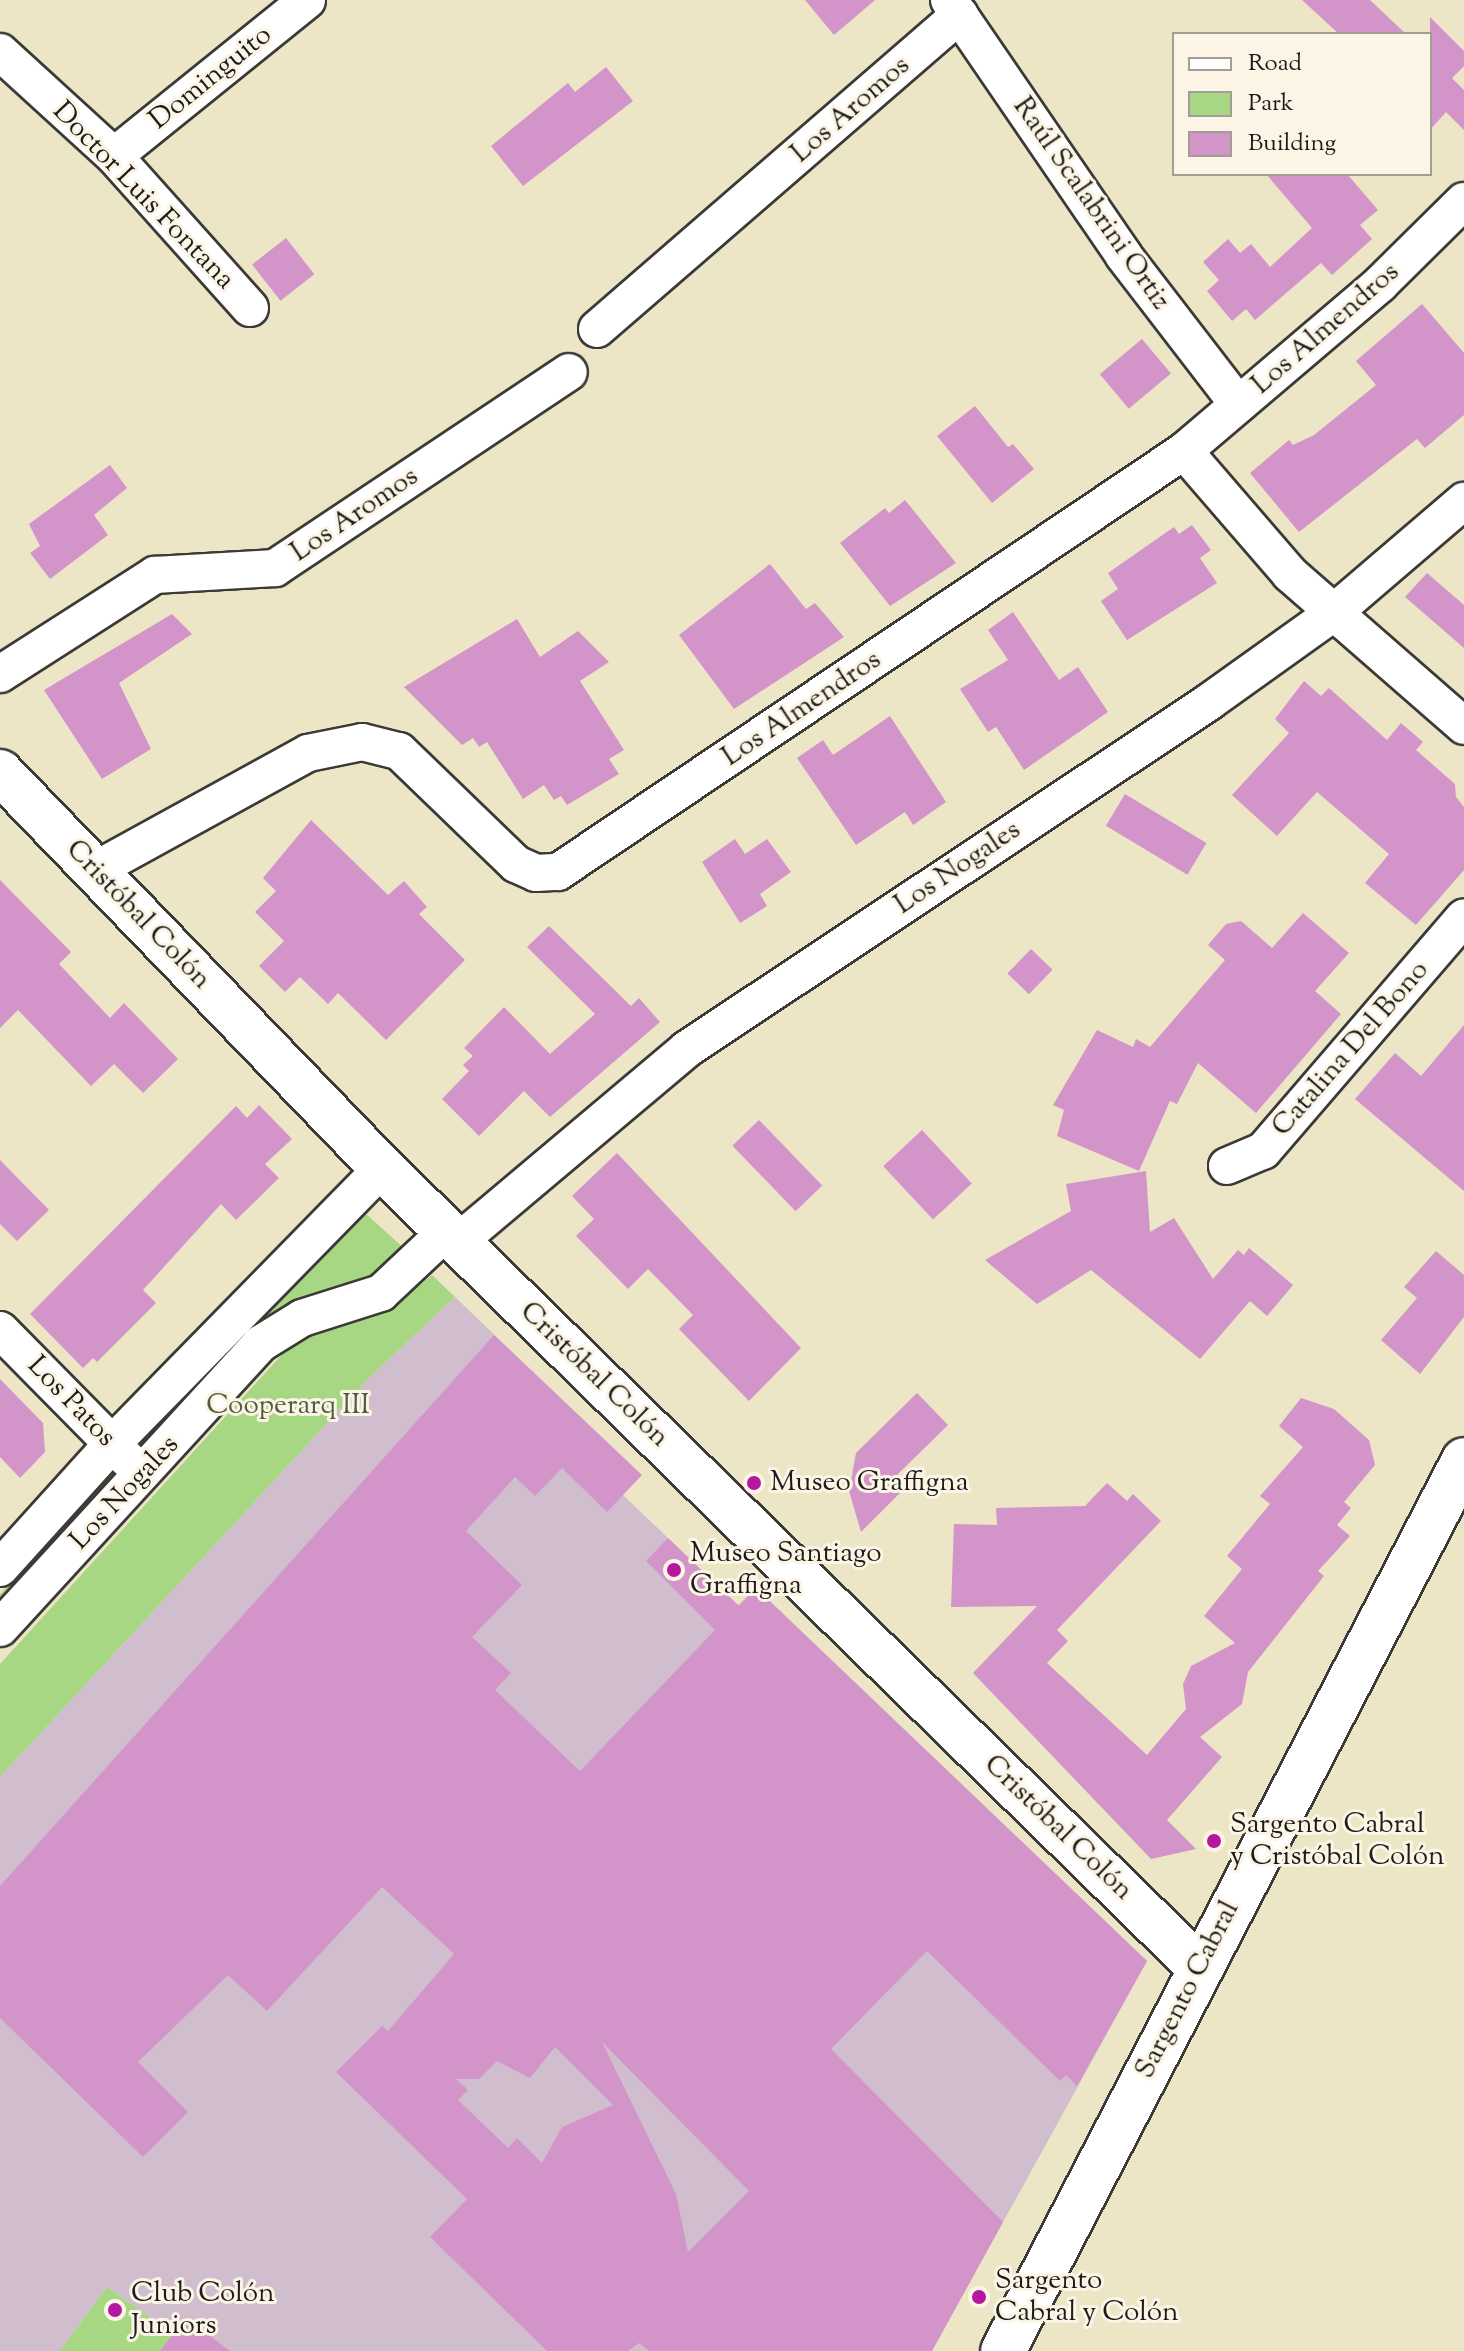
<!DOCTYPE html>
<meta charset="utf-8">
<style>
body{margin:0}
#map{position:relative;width:1464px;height:2351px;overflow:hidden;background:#ece5c6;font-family:"Sorts Mill Goudy",serif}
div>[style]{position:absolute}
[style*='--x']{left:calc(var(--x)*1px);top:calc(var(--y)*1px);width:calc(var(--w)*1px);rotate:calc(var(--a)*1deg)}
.industrial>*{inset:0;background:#d0bdcd}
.green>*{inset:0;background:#a8d784}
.building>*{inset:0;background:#d395c9;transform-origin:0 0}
.roads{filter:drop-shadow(2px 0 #3b3a36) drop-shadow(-2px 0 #3b3a36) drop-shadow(0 2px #3b3a36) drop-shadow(0 -2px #3b3a36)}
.street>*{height:36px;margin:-18px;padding:0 18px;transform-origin:18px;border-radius:18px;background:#fff}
.secondary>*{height:44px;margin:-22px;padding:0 22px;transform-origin:22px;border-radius:22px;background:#fff}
.dots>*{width:22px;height:22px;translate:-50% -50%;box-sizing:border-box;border:4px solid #fcf5e5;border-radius:50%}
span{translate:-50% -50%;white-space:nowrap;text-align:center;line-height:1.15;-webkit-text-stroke:6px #fcf5e5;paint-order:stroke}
.street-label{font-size:28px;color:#1c1c1c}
.park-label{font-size:28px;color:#4d5d40}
.poi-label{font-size:28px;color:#1c1c1c}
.left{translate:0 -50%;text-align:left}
.legend{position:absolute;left:1172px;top:32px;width:260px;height:144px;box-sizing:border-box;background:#fcf5e5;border:2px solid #a29e95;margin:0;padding:10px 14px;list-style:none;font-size:24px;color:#1c1c1c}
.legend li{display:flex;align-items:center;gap:16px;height:40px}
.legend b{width:40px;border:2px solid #a29e95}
</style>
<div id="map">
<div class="industrial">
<i style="clip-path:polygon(455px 1297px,555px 1393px,623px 1495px,738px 1605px,756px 1588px,1147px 1961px,932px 2351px,182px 2351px,168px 2340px,173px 2333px,107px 2287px,60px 2351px,0 2351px,0 1777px,369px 1378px)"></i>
</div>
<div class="green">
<i style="clip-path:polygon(364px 1212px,407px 1251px,370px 1289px,152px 1440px,147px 1436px)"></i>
<i style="clip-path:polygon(432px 1275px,455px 1297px,369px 1378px,0 1777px,0 1664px,288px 1348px,309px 1334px,390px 1310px)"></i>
<i style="clip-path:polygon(104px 1485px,108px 1488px,0 1615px,0 1594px,97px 1487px)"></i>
<i style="clip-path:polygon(107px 2287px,173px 2333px,168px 2340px,182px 2351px,60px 2351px)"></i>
</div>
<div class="building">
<i style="clip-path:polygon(805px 0,875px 0,834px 35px)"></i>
<i style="clip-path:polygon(1302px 0,1370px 0,1406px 34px,1339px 34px)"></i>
<i style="clip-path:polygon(1430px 17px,1464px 51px,1464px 66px,1452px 78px,1464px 90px,1464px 130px,1446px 112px,1430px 130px)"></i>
<i style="clip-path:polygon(606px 67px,633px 101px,523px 186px,491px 146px,568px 83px,575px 92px)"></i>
<i style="clip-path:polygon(1266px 174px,1347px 174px,1378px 210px,1360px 225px,1372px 239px,1332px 275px,1321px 263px,1255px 320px,1246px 309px,1232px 321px,1207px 291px,1219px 280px,1203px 262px,1228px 239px,1240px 253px,1251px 244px,1270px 267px,1312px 228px)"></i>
<i style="left:286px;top:238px;width:46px;height:43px;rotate:52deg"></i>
<i style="clip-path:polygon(1422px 304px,1464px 353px,1464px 415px,1425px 448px,1417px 439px,1299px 532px,1250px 473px,1289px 440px,1293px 445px,1314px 435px,1376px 385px,1356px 361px)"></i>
<i style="left:1142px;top:339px;width:45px;height:55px;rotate:50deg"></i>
<i style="clip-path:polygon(975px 406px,1008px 447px,1013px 444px,1034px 469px,992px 503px,937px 436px)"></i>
<i style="clip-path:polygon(110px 465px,127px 488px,94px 515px,108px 535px,50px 579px,30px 553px,40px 546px,29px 524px)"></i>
<i style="clip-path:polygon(905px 500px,956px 563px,890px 606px,840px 543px,885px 508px,889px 513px)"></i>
<i style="clip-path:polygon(1192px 525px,1211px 550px,1200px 558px,1217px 583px,1127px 640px,1101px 601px,1118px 589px,1108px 573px,1174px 527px,1179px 534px)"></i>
<i style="clip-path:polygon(770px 564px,806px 609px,815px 603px,844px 637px,734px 709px,679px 635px)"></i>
<i style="clip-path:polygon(1427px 573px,1464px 605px,1464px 648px,1405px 597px)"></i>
<i style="clip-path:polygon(1013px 612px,1059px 680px,1078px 667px,1108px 712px,1024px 770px,996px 727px,988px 732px,960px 689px,1008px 660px,988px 630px)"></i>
<i style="clip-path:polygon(172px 614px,192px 634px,119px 683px,151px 749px,102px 779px,44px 690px)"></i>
<i style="clip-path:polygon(517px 619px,540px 657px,578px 631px,609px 662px,580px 681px,624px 750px,609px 759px,619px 774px,567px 805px,561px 796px,554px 800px,544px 785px,523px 799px,487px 742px,479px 747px,473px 738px,462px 745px,404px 687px)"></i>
<i style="clip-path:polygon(1304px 681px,1321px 696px,1329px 688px,1387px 740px,1401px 723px,1423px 742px,1416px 750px,1455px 784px,1456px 797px,1464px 807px,1464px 870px,1416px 925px,1365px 883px,1389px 854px,1317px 792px,1277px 836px,1232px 795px,1289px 733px,1275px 719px)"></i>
<i style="clip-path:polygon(890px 716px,946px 802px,913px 825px,905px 812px,856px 845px,797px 758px,823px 740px,833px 755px)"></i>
<i style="left:1125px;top:794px;width:95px;height:37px;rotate:31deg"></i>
<i style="clip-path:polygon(311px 820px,388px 895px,404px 881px,427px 907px,419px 914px,465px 960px,386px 1040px,338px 993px,328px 1004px,300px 977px,285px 992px,259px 966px,284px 941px,255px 912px,276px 891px,263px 878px)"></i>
<i style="clip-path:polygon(735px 839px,745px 854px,767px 839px,791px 872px,760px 894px,767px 906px,740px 923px,702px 862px)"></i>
<i style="clip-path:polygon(0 880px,71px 952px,59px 964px,110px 1018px,124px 1003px,178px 1059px,143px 1093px,114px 1064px,91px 1086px,18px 1010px,0 1028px)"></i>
<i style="clip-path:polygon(1303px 913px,1349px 953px,1315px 991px,1341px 1014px,1256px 1113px,1198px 1063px,1177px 1104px,1170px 1101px,1139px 1171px,1057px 1136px,1064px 1110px,1053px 1105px,1097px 1030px,1133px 1047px,1136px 1039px,1150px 1047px,1225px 960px,1208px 945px,1226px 924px,1241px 921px,1272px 948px)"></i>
<i style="clip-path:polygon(549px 926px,631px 1006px,639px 998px,660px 1022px,550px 1117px,524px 1091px,479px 1136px,442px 1099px,469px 1071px,463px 1065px,473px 1056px,464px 1048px,504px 1007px,550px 1054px,595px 1014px,527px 947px)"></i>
<i style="left:1031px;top:949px;width:30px;height:34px;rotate:44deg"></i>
<i style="clip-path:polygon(1464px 1025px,1464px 1191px,1355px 1099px,1395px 1053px,1421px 1076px)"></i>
<i style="clip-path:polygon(259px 1105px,292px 1139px,265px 1164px,279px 1178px,236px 1220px,221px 1204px,143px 1290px,156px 1303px,97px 1362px,93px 1358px,83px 1368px,30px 1314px,236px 1106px,247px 1118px)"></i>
<i style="left:759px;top:1120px;width:91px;height:37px;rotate:46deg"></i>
<i style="left:922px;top:1130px;width:73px;height:53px;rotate:47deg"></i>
<i style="clip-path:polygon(617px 1153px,801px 1348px,749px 1401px,679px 1329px,693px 1315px,648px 1269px,628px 1289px,576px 1236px,594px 1219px,572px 1196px)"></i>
<i style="clip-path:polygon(0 1160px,49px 1210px,17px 1241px,0 1224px)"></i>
<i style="clip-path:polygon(1146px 1171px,1150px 1232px,1174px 1218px,1213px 1279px,1238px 1250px,1244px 1255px,1249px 1248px,1293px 1285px,1267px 1316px,1250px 1301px,1200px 1359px,1091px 1270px,1037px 1304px,985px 1260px,1071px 1211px,1066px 1184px)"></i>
<i style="clip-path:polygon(1436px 1251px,1464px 1275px,1464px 1317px,1420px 1374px,1381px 1340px,1417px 1298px,1404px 1287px)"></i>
<i style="clip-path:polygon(evenodd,494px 1335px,642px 1475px,607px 1512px,562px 1468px,535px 1496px,515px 1477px,466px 1531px,522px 1585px,472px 1637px,511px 1673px,495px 1690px,580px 1771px,715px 1630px,646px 1561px,668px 1538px,739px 1606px,756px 1588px,1147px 1961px,1077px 2086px,1066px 2075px,1060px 2081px,927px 1951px,831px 2049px,1003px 2222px,932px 2351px,649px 2351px,639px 2343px,628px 2351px,547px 2351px,430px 2237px,467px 2199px,336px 2072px,382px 2026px,388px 2031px,454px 1954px,382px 1887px,267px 2011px,228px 1975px,138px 2062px,188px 2112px,143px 2157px,0 2018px,0 1886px,494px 1335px,602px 2042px,749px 2191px,688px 2252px,676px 2194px,602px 2042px,494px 1335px,555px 2047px,613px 2105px,562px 2127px,542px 2163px,517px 2138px,508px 2148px,458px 2100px,468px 2090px,456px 2079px,479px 2079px,497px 2061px,530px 2078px,555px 2047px)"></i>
<i style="clip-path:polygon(0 1379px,43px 1423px,45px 1452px,20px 1478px,0 1457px)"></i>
<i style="clip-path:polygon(917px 1393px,948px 1425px,897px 1475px,908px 1485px,861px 1532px,849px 1491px,856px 1453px)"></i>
<i style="clip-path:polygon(1301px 1398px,1334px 1409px,1369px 1440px,1375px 1465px,1344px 1502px,1351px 1508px,1337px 1525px,1350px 1536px,1318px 1571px,1324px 1576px,1248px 1672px,1242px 1704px,1200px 1737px,1222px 1757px,1167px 1820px,1196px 1849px,1151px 1859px,973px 1673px,1037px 1606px,951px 1607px,954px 1524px,997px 1525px,996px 1508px,1085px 1506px,1107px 1483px,1127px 1501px,1133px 1494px,1161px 1521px,1057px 1630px,1068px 1641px,1047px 1663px,1147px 1755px,1186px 1709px,1183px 1684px,1191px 1666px,1235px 1643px,1204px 1616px,1242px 1569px,1227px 1556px,1270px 1504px,1260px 1496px,1303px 1447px,1279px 1426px)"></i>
<i style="clip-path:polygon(185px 2317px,230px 2351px,160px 2351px)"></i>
</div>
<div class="roads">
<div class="street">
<i style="--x:949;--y:0;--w:310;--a:55.6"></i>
<i style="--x:1124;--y:256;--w:187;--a:52.4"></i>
<i style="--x:0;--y:52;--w:154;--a:42.4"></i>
<i style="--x:114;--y:156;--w:204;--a:48.2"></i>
<i style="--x:114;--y:156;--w:248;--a:-38.9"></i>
<i style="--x:597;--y:329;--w:480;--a:-40.9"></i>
<i style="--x:1184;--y:451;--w:162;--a:49.2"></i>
<i style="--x:1290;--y:574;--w:231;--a:41.1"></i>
<i style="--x:0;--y:674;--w:184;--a:-32.6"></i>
<i style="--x:155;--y:575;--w:120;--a:-3.3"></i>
<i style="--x:275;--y:568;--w:353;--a:-33.7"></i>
<i style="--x:95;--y:870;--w:243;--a:-28.8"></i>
<i style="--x:308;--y:753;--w:55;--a:-11.5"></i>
<i style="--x:362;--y:742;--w:38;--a:14"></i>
<i style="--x:399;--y:751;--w:163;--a:44"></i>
<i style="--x:516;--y:864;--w:22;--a:24"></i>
<i style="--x:536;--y:873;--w:22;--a:-3"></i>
<i style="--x:558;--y:872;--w:754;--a:-33.92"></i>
<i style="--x:1184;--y:451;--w:257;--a:-40.4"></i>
<i style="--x:1380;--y:284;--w:118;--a:-44.7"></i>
<i style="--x:1227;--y:1166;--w:39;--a:-23"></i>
<i style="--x:1263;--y:1151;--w:308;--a:-49.3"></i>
<i style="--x:458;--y:1242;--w:299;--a:-40.1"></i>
<i style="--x:687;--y:1049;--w:627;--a:-33.61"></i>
<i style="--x:1209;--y:702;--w:151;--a:-35.6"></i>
<i style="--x:1332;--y:614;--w:174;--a:-40.6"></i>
<i style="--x:0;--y:1330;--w:182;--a:45.4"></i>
<i style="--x:0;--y:1568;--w:167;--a:-47.9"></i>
<i style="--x:112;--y:1444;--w:386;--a:-45.6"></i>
<i style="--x:0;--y:1628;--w:385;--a:-47.5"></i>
<i style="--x:260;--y:1344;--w:49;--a:-31.8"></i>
<i style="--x:302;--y:1318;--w:83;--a:-17.6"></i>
<i style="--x:381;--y:1293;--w:91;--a:-43.2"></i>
</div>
<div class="secondary">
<i style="--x:0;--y:772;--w:550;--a:46.03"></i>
<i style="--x:382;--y:1168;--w:1144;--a:44.36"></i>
<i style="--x:1003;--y:2351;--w:1003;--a:-62.64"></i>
</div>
</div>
<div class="dots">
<i style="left:754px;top:1483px;background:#b5179e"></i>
<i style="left:674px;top:1570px;background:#b5179e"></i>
<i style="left:1214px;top:1841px;background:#b5179e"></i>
<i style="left:979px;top:2297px;background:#b5179e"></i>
<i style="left:115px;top:2310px;background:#b5179e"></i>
</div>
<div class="street-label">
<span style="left:211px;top:78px;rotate:-39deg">Dominguito</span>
<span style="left:851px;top:110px;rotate:-41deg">Los Aromos</span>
<span style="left:143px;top:196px;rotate:46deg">Doctor Luis Fontana</span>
<span style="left:1091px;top:204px;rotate:55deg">Raúl Scalabrini Ortiz</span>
<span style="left:1326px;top:329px;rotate:-41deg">Los Almendros</span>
<span style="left:355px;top:515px;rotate:-34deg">Los Aromos</span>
<span style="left:802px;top:709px;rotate:-34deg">Los Almendros</span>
<span style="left:958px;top:868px;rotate:-34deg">Los Nogales</span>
<span style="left:138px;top:915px;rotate:46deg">Cristóbal Colón</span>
<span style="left:1351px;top:1049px;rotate:-49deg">Catalina Del Bono</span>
<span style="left:594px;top:1375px;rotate:44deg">Cristóbal Colón</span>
<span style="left:71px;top:1402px;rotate:46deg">Los Patos</span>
<span style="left:125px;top:1493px;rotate:-47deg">Los Nogales</span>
<span style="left:1058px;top:1828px;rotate:44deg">Cristóbal Colón</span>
<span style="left:1188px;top:1990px;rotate:-63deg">Sargento Cabral</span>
</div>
<div class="park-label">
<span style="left:288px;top:1406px">Cooperarq III</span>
</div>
<div class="poi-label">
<span class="left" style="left:770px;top:1483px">Museo Graffigna</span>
<span class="left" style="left:690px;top:1570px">Museo Santiago<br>Graffigna</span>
<span class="left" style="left:1230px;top:1841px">Sargento Cabral<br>y Cristóbal Colón</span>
<span class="left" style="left:995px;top:2297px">Sargento<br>Cabral y Colón</span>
<span class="left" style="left:131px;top:2310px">Club Colón<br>Juniors</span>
</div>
<ul class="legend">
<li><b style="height:10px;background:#fff"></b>Road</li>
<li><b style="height:22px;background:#a8d784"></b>Park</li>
<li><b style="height:22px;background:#d395c9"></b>Building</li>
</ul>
</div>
